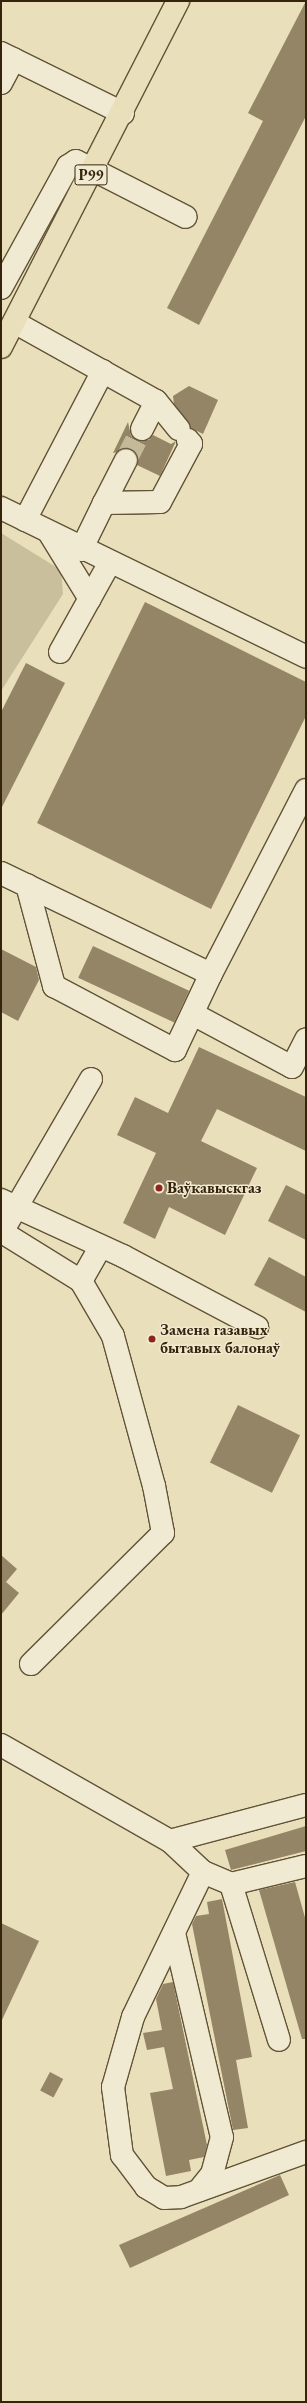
<!DOCTYPE html>
<meta charset="utf-8">
<style>
body{margin:0}
#map{position:relative;width:307px;height:2403px;overflow:hidden;background:#e9dfba;font-family:"EB Garamond",serif}
div>[style]{position:absolute}
[style*='--x']{left:calc(var(--x)*1px);top:calc(var(--y)*1px);width:calc(var(--w)*1px);rotate:calc(var(--a)*1deg)}
.green>*{inset:0;background:#cabf9c}
.building>*{inset:0;background:#938566;transform-origin:0 0}
.minor-tunnel>*{height:22px;margin-top:-11px;transform-origin:0;background:repeating-linear-gradient(90deg,#c5ba97 0 22px,transparent 0 33px)}
.roads{filter:drop-shadow(1px 0 #625337) drop-shadow(-1px 0 #625337) drop-shadow(0 1px #625337) drop-shadow(0 -1px #625337)}
.minor>*{height:22px;margin:-11px;padding:0 11px;transform-origin:11px;border-radius:11px;background:#f1ead2}
.major>*{height:22px;margin:-11px;padding:0 11px;transform-origin:11px;border-radius:11px;background:#e9dfba}
.dots>*{width:11px;height:11px;translate:-50% -50%;box-sizing:border-box;border:2px solid #f1ead2;border-radius:50%}
span{translate:-50% -50%;white-space:nowrap;text-align:center;line-height:1.15;-webkit-text-stroke:3px #f1ead2;paint-order:stroke}
.shield-label span{padding:1px 3px;background:#f1ead2;border:1px solid;border-radius:3px;-webkit-text-stroke-width:0}
.shield-label{font-size:15px;color:#35240b;font-weight:700}
.poi-label{font-size:16px;color:#35240b;font-weight:700}
.left{translate:0 -50%;text-align:left}
.frame{position:absolute;inset:0;border:2px solid #35240b;pointer-events:none}
</style>
<div id="map">
<div class="green">
<i style="clip-path:polygon(1px 533px,61px 570px,63px 594px,1px 691px)"></i>
</div>
<div class="building">
<i style="clip-path:polygon(306px 1px,306px 116px,199px 325px,167px 308px,263px 121px,248px 113px)"></i>
<i style="clip-path:polygon(189px 386px,218px 400px,203px 434px,191px 428px,174px 404px,173px 396px)"></i>
<i style="clip-path:polygon(128px 422px,131px 436px,137px 440px,149px 440px,153px 435px,171px 444px,176px 441px,160px 476px,137px 465px,137px 454px,132px 449px,113px 453px)"></i>
<i style="clip-path:polygon(145px 602px,306px 682px,306px 716px,211px 909px,37px 823px)"></i>
<i style="clip-path:polygon(26px 663px,65px 683px,1px 809px,1px 712px)"></i>
<i style="left:93px;top:946px;width:106px;height:35px;rotate:25deg"></i>
<i style="clip-path:polygon(1px 949px,36px 967px,39px 980px,18px 1021px,1px 1012px)"></i>
<i style="clip-path:polygon(199px 1047px,306px 1097px,306px 1151px,217px 1109px,201px 1141px,257px 1168px,225px 1235px,169px 1207px,155px 1239px,123px 1223px,156px 1153px,117px 1135px,135px 1097px,168px 1113px)"></i>
<i style="clip-path:polygon(286px 1185px,306px 1195px,306px 1240px,268px 1221px)"></i>
<i style="clip-path:polygon(269px 1257px,306px 1277px,306px 1312px,254px 1285px)"></i>
<i style="left:238px;top:1405px;width:69px;height:64px;rotate:26deg"></i>
<i style="clip-path:polygon(1px 1555px,17px 1569px,6px 1582px,19px 1593px,1px 1615px)"></i>
<i style="clip-path:polygon(306px 1826px,306px 1851px,231px 1870px,225px 1850px)"></i>
<i style="clip-path:polygon(295px 1882px,306px 1921px,306px 2039px,302px 2039px,259px 1890px)"></i>
<i style="clip-path:polygon(222px 1899px,252px 2057px,236px 2060px,248px 2128px,233px 2130px,192px 1924px,196px 1916px,209px 1914px,207px 1902px)"></i>
<i style="clip-path:polygon(1px 1923px,39px 1941px,1px 2022px)"></i>
<i style="clip-path:polygon(173px 1982px,207px 2145px,204px 2157px,189px 2160px,191px 2171px,166px 2176px,150px 2093px,173px 2089px,164px 2047px,147px 2050px,143px 2033px,162px 2030px,156px 1999px,163px 1984px)"></i>
<i style="left:50px;top:2072px;width:15px;height:21px;rotate:28deg"></i>
<i style="clip-path:polygon(280px 2175px,289px 2195px,130px 2268px,119px 2245px)"></i>
</div>
<div class="minor-tunnel">
<i style="--x:126;--y:460;--w:35;--a:-63"></i>
</div>
<div class="roads">
<div class="minor">
<i style="--x:1;--y:53;--w:136;--a:26.2"></i>
<i style="--x:1;--y:83;--w:27;--a:-62"></i>
<i style="--x:1;--y:288;--w:139;--a:-61.2"></i>
<i style="--x:68;--y:166;--w:9;--a:-32"></i>
<i style="--x:76;--y:161;--w:123;--a:27"></i>
<i style="--x:14;--y:322;--w:162;--a:29.1"></i>
<i style="--x:156;--y:401;--w:36;--a:51"></i>
<i style="--x:142;--y:429;--w:31;--a:-63"></i>
<i style="--x:104;--y:503;--w:48;--a:-62.9"></i>
<i style="--x:1;--y:508;--w:339;--a:26"></i>
<i style="--x:25;--y:520;--w:168;--a:-62.4"></i>
<i style="--x:50;--y:534;--w:76;--a:58.4"></i>
<i style="--x:81;--y:550;--w:52;--a:-63.9"></i>
<i style="--x:104;--y:503;--w:56;--a:-1"></i>
<i style="--x:160;--y:502;--w:66;--a:-61.9"></i>
<i style="--x:191;--y:444;--w:5;--a:-127"></i>
<i style="--x:60;--y:652;--w:101;--a:-60.9"></i>
<i style="--x:1;--y:873;--w:233;--a:25.7"></i>
<i style="--x:211;--y:974;--w:207;--a:-62.7"></i>
<i style="--x:27;--y:885;--w:105;--a:75"></i>
<i style="--x:54;--y:986;--w:137;--a:27.9"></i>
<i style="--x:175;--y:1050;--w:84;--a:-64.7"></i>
<i style="--x:193;--y:1014;--w:112;--a:28.2"></i>
<i style="--x:292;--y:1067;--w:31;--a:-63"></i>
<i style="--x:1;--y:1200;--w:134;--a:24.7"></i>
<i style="--x:123;--y:1256;--w:152;--a:27.9"></i>
<i style="--x:81;--y:1281;--w:40;--a:-60.3"></i>
<i style="--x:31;--y:1664;--w:186;--a:-44.8"></i>
<i style="--x:163;--y:1533;--w:48;--a:-100.8"></i>
<i style="--x:154;--y:1486;--w:156;--a:-105.3"></i>
<i style="--x:113;--y:1336;--w:64;--a:-120.2"></i>
<i style="--x:81;--y:1281;--w:93;--a:-148.2"></i>
<i style="--x:2;--y:1232;--w:177;--a:-59.8"></i>
<i style="--x:1;--y:1745;--w:194;--a:29.6"></i>
<i style="--x:170;--y:1841;--w:141;--a:-14.8"></i>
<i style="--x:170;--y:1841;--w:45;--a:43.2"></i>
<i style="--x:203;--y:1872;--w:161;--a:115.8"></i>
<i style="--x:133;--y:2017;--w:73;--a:105.9"></i>
<i style="--x:113;--y:2087;--w:69;--a:82.5"></i>
<i style="--x:122;--y:2155;--w:40;--a:53"></i>
<i style="--x:146;--y:2187;--w:21;--a:31"></i>
<i style="--x:164;--y:2198;--w:17;--a:-3"></i>
<i style="--x:181;--y:2197;--w:133;--a:-19.8"></i>
<i style="--x:203;--y:1872;--w:30;--a:23"></i>
<i style="--x:231;--y:1884;--w:163;--a:72.9"></i>
<i style="--x:231;--y:1884;--w:77;--a:-13.5"></i>
<i style="--x:174;--y:1933;--w:210;--a:76.8"></i>
<i style="--x:222;--y:2137;--w:38;--a:105"></i>
<i style="--x:212;--y:2174;--w:21;--a:129"></i>
</div>
<div class="major">
<i style="--x:1;--y:347;--w:389;--a:-62.9"></i>
</div>
</div>
<div class="dots">
<i style="left:159px;top:1188px;background:#8f2418"></i>
<i style="left:152px;top:1339px;background:#8f2418"></i>
</div>
<div class="shield-label">
<span style="left:91px;top:175px">Р99</span>
</div>
<div class="poi-label">
<span class="left" style="left:167px;top:1188px">Ваўкавыскгаз</span>
<span class="left" style="left:160px;top:1339px">Замена газавых<br>бытавых балонаў</span>
</div>
<div class="frame"></div>
</div>
